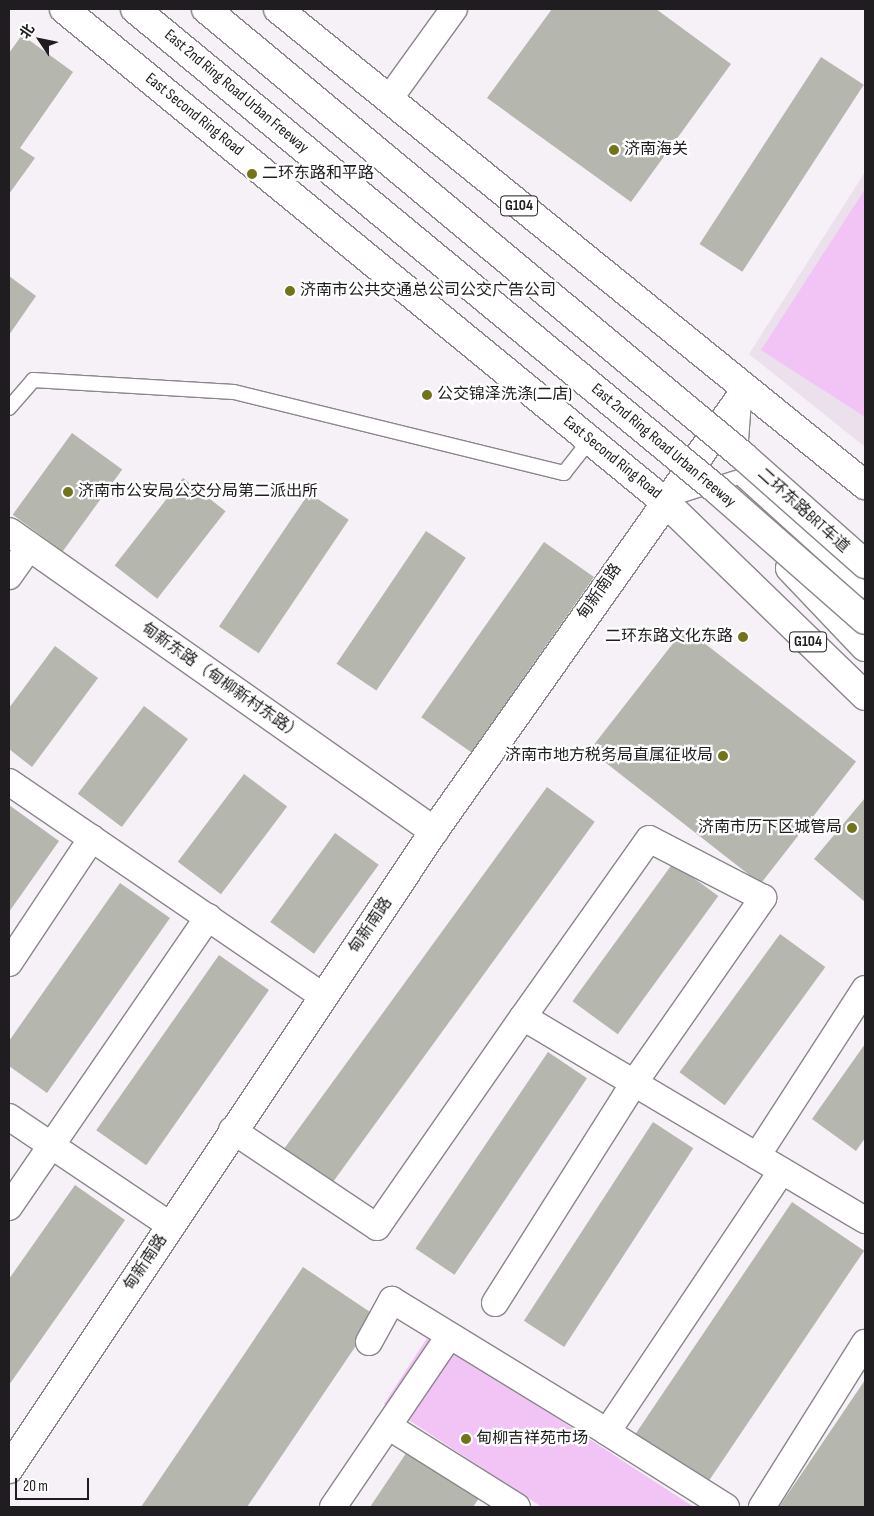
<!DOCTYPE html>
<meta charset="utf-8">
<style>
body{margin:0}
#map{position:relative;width:874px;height:1516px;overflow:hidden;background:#f6f0f7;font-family:"Sofia Sans Condensed","Noto Sans SC",sans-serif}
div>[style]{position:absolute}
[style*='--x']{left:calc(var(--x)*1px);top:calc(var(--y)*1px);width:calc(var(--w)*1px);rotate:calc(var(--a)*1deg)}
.built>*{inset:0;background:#ece0ed}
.green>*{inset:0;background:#f2c4f6}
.building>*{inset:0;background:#b5b6ae;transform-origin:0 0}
.roads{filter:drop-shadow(1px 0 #8c868c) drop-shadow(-1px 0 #8c868c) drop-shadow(0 1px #8c868c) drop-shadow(0 -1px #8c868c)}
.service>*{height:14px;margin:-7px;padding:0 7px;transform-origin:7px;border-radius:7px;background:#fff}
.minor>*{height:26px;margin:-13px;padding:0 13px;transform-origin:13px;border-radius:13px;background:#fff}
.tertiary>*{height:28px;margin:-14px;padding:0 14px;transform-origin:14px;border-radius:14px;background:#fff}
.trunk>*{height:28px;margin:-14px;padding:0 14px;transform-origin:14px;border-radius:14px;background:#fff}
.bridges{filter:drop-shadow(1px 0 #8c868c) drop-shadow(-1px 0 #8c868c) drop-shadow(0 1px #8c868c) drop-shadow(0 -1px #8c868c)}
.trunk-bridge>*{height:28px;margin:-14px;padding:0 14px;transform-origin:14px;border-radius:14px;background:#fff}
.dots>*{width:14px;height:14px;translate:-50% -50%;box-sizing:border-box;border:2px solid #fff;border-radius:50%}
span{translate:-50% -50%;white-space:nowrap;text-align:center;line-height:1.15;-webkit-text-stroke:4.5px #fff;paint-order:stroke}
.shield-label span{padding:1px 4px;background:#fff;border:1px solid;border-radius:4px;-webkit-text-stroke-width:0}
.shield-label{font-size:15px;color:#1f1d1f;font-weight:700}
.street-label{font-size:16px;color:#1f1d1f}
.poi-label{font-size:16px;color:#1f1d1f}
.left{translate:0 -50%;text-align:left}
.right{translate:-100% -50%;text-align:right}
.frame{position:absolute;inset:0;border:10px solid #1f1d1f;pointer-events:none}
.north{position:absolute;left:15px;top:15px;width:50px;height:50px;-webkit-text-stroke:4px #fff;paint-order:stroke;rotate:304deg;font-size:14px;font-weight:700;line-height:20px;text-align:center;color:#1f1d1f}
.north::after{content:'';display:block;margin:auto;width:18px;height:22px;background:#1f1d1f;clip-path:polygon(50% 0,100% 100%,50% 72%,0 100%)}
.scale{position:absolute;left:15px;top:1478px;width:74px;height:22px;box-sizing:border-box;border:2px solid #1f1d1f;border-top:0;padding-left:6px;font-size:15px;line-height:18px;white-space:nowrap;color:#1f1d1f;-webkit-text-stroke:4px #fff;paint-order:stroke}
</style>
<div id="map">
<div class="built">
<i style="clip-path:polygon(865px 172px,865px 447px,749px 354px)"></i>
</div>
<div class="green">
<i style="clip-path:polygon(865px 189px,865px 417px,761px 350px)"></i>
<i style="clip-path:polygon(429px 1335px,694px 1507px,542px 1507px,384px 1404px)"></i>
</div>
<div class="building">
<i style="clip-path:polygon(552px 9px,656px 9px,731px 64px,631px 202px,487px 98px)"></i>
<i style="clip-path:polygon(22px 35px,73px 72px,20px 148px,35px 158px,9px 194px,9px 53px)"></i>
<i style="left:821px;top:57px;width:51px;height:223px;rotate:33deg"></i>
<i style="clip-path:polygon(9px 276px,36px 296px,9px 335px)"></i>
<i style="left:72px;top:433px;width:62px;height:101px;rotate:36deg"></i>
<i style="left:183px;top:478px;width:54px;height:111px;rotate:38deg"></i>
<i style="left:309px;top:493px;width:48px;height:161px;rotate:34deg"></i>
<i style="left:426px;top:531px;width:48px;height:160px;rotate:34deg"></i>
<i style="left:544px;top:542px;width:61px;height:214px;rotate:35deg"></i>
<i style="left:685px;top:628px;width:217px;height:155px;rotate:38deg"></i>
<i style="clip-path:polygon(55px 646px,98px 678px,32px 767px,9px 749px,9px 708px)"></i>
<i style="left:144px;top:706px;width:55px;height:110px;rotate:37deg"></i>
<i style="left:244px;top:774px;width:54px;height:110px;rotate:37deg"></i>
<i style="left:547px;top:787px;width:59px;height:450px;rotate:36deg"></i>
<i style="clip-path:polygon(865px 798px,865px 902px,814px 859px)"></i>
<i style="clip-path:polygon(9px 805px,59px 841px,9px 912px)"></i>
<i style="left:335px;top:833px;width:54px;height:110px;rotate:36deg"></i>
<i style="left:673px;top:863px;width:56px;height:171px;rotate:36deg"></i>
<i style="clip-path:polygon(120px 883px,170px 918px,47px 1093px,9px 1066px,9px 1041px)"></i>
<i style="left:780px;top:934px;width:56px;height:171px;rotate:36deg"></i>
<i style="left:219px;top:955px;width:61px;height:214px;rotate:35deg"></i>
<i style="clip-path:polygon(865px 1044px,865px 1138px,856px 1151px,812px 1119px)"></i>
<i style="left:548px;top:1052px;width:47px;height:237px;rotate:34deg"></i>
<i style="left:653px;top:1122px;width:48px;height:237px;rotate:33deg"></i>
<i style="clip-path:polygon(75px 1185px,125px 1220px,9px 1385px,9px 1279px)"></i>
<i style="left:792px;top:1202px;width:87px;height:286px;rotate:34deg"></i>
<i style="clip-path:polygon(303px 1267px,376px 1316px,247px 1507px,141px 1507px)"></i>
<i style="clip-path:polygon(865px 1380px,865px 1507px,779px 1507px)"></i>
<i style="clip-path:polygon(419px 1434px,490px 1482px,473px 1507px,370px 1507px)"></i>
</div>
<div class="roads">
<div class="service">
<i style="--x:9;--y:408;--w:37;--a:-49"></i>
<i style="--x:33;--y:380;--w:201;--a:3.4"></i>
<i style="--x:234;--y:392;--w:340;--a:13.8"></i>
<i style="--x:564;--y:473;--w:42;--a:-51.8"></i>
<i style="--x:740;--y:454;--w:53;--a:-85.7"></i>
<i style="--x:739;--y:477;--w:170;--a:42.1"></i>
<i style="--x:673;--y:498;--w:69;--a:-17.7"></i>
</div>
<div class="minor">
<i style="--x:389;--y:99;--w:111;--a:-54.2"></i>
<i style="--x:9;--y:576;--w:35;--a:-55"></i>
<i style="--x:9;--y:782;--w:380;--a:34.3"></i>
<i style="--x:9;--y:963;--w:150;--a:-56.4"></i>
<i style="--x:9;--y:1117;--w:195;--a:33.9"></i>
<i style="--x:232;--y:1130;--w:174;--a:33.8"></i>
<i style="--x:377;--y:1227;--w:256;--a:-55.2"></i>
<i style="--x:523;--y:1017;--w:398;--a:30.7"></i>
<i style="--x:757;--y:1156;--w:199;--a:-57.1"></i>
<i style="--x:9;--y:1207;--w:352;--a:-55.5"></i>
<i style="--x:495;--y:1303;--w:260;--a:-57.7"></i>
<i style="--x:634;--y:1083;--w:226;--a:-55.1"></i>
<i style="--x:763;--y:898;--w:128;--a:-152.6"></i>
<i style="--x:649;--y:839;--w:218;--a:125.3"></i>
<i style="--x:369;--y:1342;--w:48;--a:-61.3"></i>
<i style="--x:392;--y:1300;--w:252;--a:31.5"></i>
<i style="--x:388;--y:1426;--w:152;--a:32.1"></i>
<i style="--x:333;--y:1507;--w:207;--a:-55.8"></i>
<i style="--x:726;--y:1507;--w:141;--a:-147.8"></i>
<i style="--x:607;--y:1432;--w:314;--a:-56.2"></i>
<i style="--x:762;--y:1507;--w:194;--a:-57.9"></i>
</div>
<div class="tertiary">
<i style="--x:9;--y:532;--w:520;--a:35.13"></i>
<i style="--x:9;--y:1469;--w:767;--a:-56.33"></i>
<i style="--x:434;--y:831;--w:539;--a:-54.75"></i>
</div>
<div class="trunk">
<i style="--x:64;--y:9;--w:776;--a:39.35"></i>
<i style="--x:664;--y:501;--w:280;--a:44.1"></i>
<i style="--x:278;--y:9;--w:756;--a:39.04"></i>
<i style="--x:790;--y:568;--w:109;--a:46.5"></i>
</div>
</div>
<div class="bridges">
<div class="trunk-bridge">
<i style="--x:135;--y:9;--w:754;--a:39.56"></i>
<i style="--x:716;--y:489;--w:198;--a:41.3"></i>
<i style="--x:206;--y:9;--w:699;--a:39.77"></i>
<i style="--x:743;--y:456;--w:163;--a:41.5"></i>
</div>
</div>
<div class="dots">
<i style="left:614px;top:150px;background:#72741a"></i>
<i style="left:252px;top:174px;background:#72741a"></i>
<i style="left:290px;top:291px;background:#72741a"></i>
<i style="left:427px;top:395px;background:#72741a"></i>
<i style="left:68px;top:492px;background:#72741a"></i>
<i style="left:743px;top:637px;background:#72741a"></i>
<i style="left:723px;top:756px;background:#72741a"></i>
<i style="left:852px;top:828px;background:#72741a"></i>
<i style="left:466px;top:1439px;background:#72741a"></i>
</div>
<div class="shield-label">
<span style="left:519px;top:206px">G104</span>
<span style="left:808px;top:642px">G104</span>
</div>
<div class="street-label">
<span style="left:236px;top:92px;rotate:40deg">East 2nd Ring Road Urban Freeway</span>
<span style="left:194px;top:115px;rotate:39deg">East Second Ring Road</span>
<span style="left:663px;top:446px;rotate:40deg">East 2nd Ring Road Urban Freeway</span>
<span style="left:612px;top:458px;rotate:39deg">East Second Ring Road</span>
<span style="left:803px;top:511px;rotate:42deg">二环东路BRT车道</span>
<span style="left:600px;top:592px;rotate:-55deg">甸新南路</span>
<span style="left:221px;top:682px;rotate:35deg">甸新东路（甸柳新村东路）</span>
<span style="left:371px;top:926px;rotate:-56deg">甸新南路</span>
<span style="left:146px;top:1263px;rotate:-56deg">甸新南路</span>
</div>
<div class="poi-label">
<span class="left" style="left:624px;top:150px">济南海关</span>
<span class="left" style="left:262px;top:174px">二环东路和平路</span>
<span class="left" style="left:300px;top:291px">济南市公共交通总公司公交广告公司</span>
<span class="left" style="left:437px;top:395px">公交锦泽洗涤(二店)</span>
<span class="left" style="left:78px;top:492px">济南市公安局公交分局第二派出所</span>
<span class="right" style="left:733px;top:637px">二环东路文化东路</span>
<span class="right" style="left:713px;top:756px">济南市地方税务局直属征收局</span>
<span class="right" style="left:842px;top:828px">济南市历下区城管局</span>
<span class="left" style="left:476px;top:1439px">甸柳吉祥苑市场</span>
</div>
<div class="frame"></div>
<div class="north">北</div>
<div class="scale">20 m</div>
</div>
